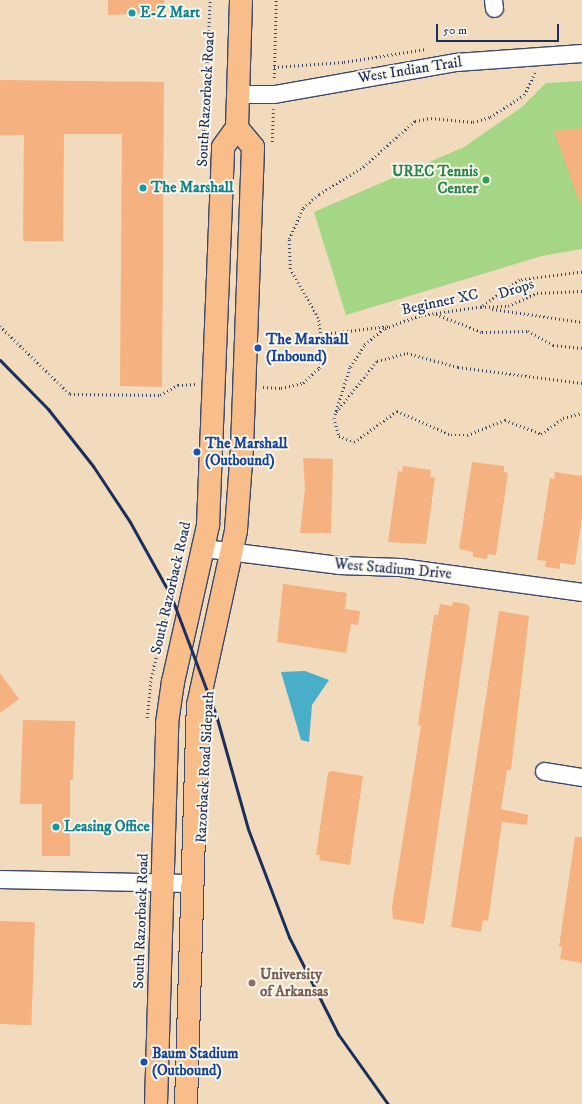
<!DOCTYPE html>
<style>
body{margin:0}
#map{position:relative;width:582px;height:1104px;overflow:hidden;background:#f2dbbc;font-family:"IM FELL DW Pica",serif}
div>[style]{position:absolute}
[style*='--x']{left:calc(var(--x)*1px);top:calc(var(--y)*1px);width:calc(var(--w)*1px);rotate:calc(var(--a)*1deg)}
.green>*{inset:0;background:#a4d685}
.water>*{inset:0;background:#49aec8}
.building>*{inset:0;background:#f5b180;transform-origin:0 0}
.path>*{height:2.5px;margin-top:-1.25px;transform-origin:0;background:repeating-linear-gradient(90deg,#3b496c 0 1px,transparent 0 4px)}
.roads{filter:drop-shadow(1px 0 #3b496c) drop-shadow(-1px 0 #3b496c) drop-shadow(0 1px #3b496c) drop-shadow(0 -1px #3b496c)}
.minor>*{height:17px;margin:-8.5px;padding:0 8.5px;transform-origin:8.5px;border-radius:8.5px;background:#fff}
.major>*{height:22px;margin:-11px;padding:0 11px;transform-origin:11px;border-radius:11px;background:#f8bd89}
.rail>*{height:3px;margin:-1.5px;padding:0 1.5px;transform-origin:1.5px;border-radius:1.5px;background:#1b2f5e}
.dots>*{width:11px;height:11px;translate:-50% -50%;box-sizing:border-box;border:2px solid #fbf7ec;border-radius:50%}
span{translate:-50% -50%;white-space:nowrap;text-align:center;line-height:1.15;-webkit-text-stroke:4px #fbf7ec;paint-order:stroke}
.culture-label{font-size:15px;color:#0d838f;font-weight:700}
.left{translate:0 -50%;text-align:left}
.street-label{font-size:15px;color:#1b2f5e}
.leisure-label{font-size:15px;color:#27864d;font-weight:700}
.right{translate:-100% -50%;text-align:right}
.transit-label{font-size:15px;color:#164399;font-weight:700}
.education-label{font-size:15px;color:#785e54;font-weight:700}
.scale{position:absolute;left:436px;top:24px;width:123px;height:18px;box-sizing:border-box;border:2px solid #1b2f5e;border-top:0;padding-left:5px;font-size:12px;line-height:14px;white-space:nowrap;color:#1b2f5e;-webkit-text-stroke:3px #fbf7ec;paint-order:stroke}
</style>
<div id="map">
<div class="green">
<i style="clip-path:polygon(582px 81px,582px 249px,542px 256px,346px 315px,314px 212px,464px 147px,522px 107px,546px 83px)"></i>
</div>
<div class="water">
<i style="clip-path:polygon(305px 671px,329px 680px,312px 705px,309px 742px,301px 740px,281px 672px)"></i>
</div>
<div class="building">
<i style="clip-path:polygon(108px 0,164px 0,165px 13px,108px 15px)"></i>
<i style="clip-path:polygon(0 80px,164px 82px,162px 387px,120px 386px,122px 134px,64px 134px,63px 241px,23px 241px,24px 135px,0 135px)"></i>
<i style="clip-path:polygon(582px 128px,582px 203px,580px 204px,554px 131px)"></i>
<i style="clip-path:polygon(303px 458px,333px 459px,331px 533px,300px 533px,305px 489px)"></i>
<i style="clip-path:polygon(472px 462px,504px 466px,504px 472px,508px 473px,496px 555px,488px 554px,487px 559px,473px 557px,473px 552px,459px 549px)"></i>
<i style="clip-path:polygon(403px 466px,431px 470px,430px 477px,435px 478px,426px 544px,388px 542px,398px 471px,402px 472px)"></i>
<i style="clip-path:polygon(555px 472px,582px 476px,582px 518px,575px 565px,560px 563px,560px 569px,545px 567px,546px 561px,537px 560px,550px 478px,554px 479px)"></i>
<i style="clip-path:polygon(283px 584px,347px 593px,345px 609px,360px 611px,358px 625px,351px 624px,346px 653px,277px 642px)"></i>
<i style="clip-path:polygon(453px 602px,467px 604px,470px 608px,424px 924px,393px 919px,392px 907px,421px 726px,418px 725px,434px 615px,438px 615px,440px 604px,452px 606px)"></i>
<i style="clip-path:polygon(499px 611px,529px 616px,511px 770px,507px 770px,501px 809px,528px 815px,527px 825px,502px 822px,488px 921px,483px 920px,481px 932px,451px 927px)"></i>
<i style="clip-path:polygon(0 673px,19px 699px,0 713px)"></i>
<i style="clip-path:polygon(23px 720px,75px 721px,73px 780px,70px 780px,70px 856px,42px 856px,42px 804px,20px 804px)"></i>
<i style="clip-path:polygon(331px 771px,363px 776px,350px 865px,319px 860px,320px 855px,316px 855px,328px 773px)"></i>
<i style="clip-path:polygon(575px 837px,582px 837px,582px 963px,560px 959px,562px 947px,559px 947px)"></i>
<i style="left:0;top:921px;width:35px;height:103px;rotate:2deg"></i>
</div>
<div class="path">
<i style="--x:274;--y:67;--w:70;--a:-4.1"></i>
<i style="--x:344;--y:62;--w:83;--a:-9"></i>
<i style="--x:274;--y:78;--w:78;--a:-88.5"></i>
<i style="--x:272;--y:142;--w:33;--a:-88"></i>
<i style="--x:203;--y:143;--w:143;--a:-87.2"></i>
<i style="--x:582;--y:272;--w:63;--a:172.6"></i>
<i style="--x:520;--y:280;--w:47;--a:145.3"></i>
<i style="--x:481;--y:307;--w:62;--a:171.6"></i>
<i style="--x:420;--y:316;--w:38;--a:160"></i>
<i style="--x:384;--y:329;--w:26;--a:140"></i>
<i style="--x:364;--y:346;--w:26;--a:122"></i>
<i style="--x:350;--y:368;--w:52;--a:107.7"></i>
<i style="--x:334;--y:418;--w:19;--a:74"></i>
<i style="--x:339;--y:436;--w:16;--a:22"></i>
<i style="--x:354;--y:442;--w:53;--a:-35.8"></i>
<i style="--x:397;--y:411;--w:59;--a:24"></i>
<i style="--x:451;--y:435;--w:16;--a:0"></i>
<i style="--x:467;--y:435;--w:41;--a:-21.5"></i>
<i style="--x:505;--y:420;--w:39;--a:21"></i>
<i style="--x:541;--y:434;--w:27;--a:-36"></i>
<i style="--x:563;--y:418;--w:20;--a:-15"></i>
<i style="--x:481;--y:307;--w:27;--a:-2"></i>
<i style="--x:508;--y:306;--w:32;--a:-24"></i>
<i style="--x:537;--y:293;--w:45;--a:-2.5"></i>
<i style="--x:492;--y:309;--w:91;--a:8.2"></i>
<i style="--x:436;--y:314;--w:49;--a:21.4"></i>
<i style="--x:482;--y:332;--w:46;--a:-1.2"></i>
<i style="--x:528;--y:331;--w:29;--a:29"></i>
<i style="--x:553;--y:345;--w:29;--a:6"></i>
<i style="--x:0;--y:326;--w:98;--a:44.2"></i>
<i style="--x:70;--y:394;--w:90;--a:0.6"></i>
<i style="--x:160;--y:395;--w:21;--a:-29"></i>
<i style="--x:178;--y:385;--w:18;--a:-3"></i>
<i style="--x:323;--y:334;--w:66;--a:-6.9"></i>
<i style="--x:263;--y:387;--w:18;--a:3"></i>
<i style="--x:281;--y:388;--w:23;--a:-13"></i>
<i style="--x:303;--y:383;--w:22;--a:-43"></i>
<i style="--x:319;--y:368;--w:12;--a:-70"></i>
<i style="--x:323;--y:357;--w:39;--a:-97"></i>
<i style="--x:318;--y:318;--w:56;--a:-119.7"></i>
<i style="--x:290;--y:269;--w:30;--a:-92"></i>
<i style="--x:289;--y:239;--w:34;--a:-66"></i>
<i style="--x:303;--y:208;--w:21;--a:-41"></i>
<i style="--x:319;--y:194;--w:52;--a:-31.5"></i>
<i style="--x:363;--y:167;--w:69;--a:-41.5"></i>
<i style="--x:415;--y:121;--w:16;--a:-11"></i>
<i style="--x:431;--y:118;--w:42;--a:5.4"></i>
<i style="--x:473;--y:122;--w:18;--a:-16"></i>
<i style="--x:490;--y:117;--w:40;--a:-32.9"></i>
<i style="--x:524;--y:95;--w:25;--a:-64"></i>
<i style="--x:336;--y:412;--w:65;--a:-51.2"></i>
<i style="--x:377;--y:361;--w:31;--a:-15"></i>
<i style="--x:407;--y:353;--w:53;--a:15.4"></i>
<i style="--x:458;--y:367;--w:125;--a:7.4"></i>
<i style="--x:147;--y:718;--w:40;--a:-84.3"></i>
<i style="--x:151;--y:678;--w:84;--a:-76.3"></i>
</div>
<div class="roads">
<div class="minor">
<i style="--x:493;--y:0;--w:8;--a:83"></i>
<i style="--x:238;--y:94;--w:36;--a:0"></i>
<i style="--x:274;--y:94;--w:185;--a:-10"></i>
<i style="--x:456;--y:62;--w:126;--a:-4.1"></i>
<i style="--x:204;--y:548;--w:135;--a:7.2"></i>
<i style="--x:338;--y:565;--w:62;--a:1.8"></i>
<i style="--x:400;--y:567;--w:184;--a:7.8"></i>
<i style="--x:544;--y:771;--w:38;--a:9"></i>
<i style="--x:0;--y:879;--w:192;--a:1.2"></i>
</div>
<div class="major">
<i style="--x:156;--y:1104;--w:381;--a:-88.3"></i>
<i style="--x:167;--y:723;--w:41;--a:-81.7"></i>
<i style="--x:173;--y:682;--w:161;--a:-77.4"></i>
<i style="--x:208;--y:525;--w:378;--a:-87.7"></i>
<i style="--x:223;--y:147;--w:24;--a:-54"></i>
<i style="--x:237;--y:128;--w:128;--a:-88.2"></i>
<i style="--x:186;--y:1104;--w:399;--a:-88.3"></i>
<i style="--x:198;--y:705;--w:179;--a:-77.7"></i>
<i style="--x:236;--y:530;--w:82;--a:-85.8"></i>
<i style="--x:242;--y:448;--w:301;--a:-87.9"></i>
<i style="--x:253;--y:147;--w:25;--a:-130"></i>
</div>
</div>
<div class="rail">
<i style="--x:0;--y:360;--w:69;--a:45.6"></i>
<i style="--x:48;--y:409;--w:73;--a:51.7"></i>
<i style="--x:93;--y:466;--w:67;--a:56.5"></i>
<i style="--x:130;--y:522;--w:85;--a:61"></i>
<i style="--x:171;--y:596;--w:127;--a:69.3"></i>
<i style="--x:216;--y:715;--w:118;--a:74.3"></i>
<i style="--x:248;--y:829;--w:116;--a:69.2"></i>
<i style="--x:289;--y:937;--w:109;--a:63.2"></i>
<i style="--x:338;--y:1034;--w:86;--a:54.5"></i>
</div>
<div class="dots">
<i style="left:132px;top:13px;background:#0f9aa8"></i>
<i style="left:486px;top:180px;background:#2e9e5b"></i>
<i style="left:143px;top:188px;background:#0f9aa8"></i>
<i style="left:258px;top:348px;background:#1a4fb4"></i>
<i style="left:197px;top:452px;background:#1a4fb4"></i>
<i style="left:56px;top:827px;background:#0f9aa8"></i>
<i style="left:252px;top:983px;background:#8d6e63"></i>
<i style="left:144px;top:1062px;background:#1a4fb4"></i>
</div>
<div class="culture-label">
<span class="left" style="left:140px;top:13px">E-Z Mart</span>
<span class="left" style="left:151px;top:188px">The Marshall</span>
<span class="left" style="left:64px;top:827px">Leasing Office</span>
</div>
<div class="street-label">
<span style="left:410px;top:70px;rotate:-9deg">West Indian Trail</span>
<span style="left:206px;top:99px;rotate:-87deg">South Razorback Road</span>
<span style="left:516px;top:289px;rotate:-18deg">Drops</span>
<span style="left:440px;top:302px;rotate:-12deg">Beginner XC</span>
<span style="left:393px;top:569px;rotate:5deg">West Stadium Drive</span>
<span style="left:171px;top:588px;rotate:-77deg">South Razorback Road</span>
<span style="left:205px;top:767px;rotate:-87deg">Razorback Road Sidepath</span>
<span style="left:141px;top:921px;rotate:-88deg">South Razorback Road</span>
</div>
<div class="leisure-label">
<span class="right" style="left:478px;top:180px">UREC Tennis<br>Center</span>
</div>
<div class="transit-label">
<span class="left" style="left:266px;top:348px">The Marshall<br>(Inbound)</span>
<span class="left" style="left:205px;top:452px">The Marshall<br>(Outbound)</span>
<span class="left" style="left:152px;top:1062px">Baum Stadium<br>(Outbound)</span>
</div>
<div class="education-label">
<span class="left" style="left:260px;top:983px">University<br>of Arkansas</span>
</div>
<div class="scale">50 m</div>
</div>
